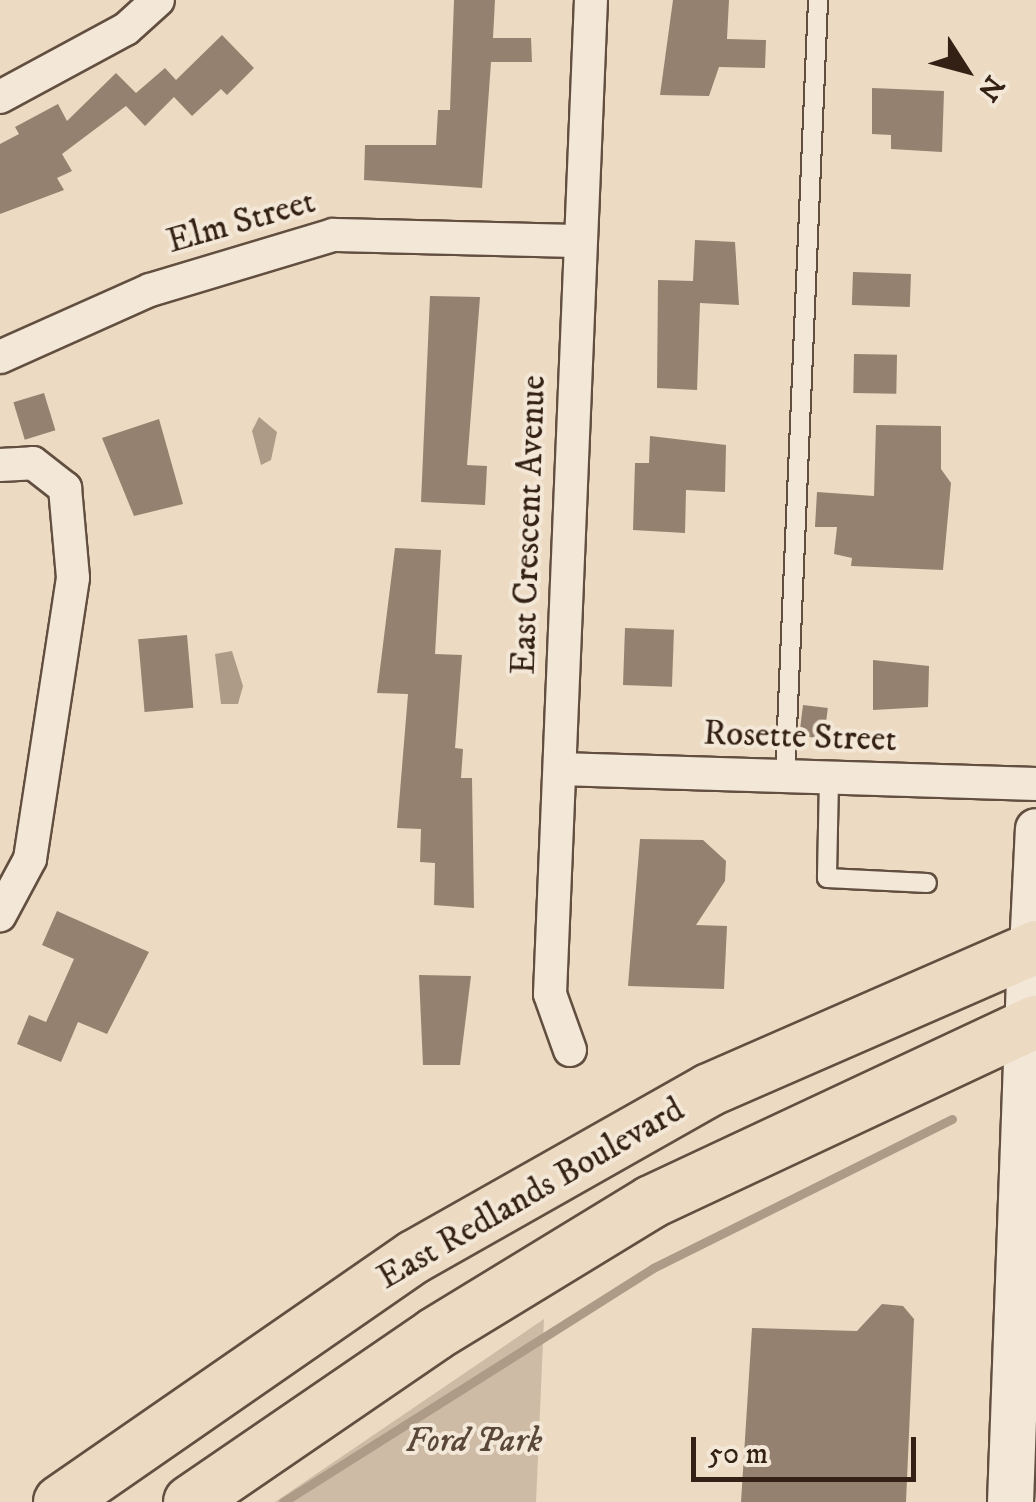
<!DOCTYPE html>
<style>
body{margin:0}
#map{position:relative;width:1036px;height:1502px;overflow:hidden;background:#ecdac2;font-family:"IM FELL DW Pica",serif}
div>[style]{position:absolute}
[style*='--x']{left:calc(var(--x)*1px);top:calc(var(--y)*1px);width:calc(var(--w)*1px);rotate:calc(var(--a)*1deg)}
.green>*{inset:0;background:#cdbba5}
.water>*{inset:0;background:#ad9b87}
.stream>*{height:9px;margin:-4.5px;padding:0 4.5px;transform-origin:4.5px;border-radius:4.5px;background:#ad9b87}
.building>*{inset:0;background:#94816f;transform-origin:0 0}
.roads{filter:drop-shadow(2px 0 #624f40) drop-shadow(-2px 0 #624f40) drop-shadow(0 2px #624f40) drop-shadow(0 -2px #624f40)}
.service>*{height:18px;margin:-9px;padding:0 9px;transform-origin:9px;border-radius:9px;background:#f3e7d7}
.minor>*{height:32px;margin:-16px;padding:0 16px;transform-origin:16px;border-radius:16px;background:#f3e7d7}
.tertiary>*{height:40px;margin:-20px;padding:0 20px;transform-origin:20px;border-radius:20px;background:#f3e7d7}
.secondary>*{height:45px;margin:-22.5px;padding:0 22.5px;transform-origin:22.5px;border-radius:22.5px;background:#f3e7d7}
.primary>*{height:52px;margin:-26px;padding:0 26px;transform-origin:26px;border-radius:26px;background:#ecdac2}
span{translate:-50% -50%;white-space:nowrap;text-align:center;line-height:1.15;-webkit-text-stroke:8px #f3e7d7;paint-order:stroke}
.street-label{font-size:35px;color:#342115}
.park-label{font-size:35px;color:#5a4839;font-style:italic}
.north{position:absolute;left:916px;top:20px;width:100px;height:100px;-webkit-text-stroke:8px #f3e7d7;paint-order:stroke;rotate:126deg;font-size:28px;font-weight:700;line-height:40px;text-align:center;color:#342115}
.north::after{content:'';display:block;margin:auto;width:35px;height:45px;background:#342115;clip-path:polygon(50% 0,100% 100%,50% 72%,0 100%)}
.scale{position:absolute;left:691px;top:1437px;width:225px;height:45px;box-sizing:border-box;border:5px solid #342115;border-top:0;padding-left:12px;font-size:30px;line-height:35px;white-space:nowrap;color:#342115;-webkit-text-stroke:8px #f3e7d7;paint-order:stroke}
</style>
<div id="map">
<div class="green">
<i style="clip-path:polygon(544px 1319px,536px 1502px,275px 1502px)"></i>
</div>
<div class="water">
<i style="clip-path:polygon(259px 417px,277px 432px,271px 460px,261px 465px,252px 431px)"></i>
<i style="clip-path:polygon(232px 651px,243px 686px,238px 704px,221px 704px,215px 654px)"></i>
</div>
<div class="stream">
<i style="--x:283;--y:1502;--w:438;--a:-32.3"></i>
<i style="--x:653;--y:1268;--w:334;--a:-26.5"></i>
</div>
<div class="building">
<i style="clip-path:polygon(454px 0,495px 0,493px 38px,531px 38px,532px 62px,491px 62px,482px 188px,364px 180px,365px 145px,436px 145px,438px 110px,450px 110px)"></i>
<i style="clip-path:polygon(673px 0,729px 0,727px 39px,766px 40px,765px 68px,719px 67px,709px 96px,660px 95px)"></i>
<i style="clip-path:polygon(222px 35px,254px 68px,227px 95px,221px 89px,192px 116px,174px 97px,145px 126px,126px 106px,62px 154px,72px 171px,57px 178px,64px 190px,0 214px,0 144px,19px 134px,15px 127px,58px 104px,67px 121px,116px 73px,136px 93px,165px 68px,176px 80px)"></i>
<i style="clip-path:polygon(872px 88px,944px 91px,942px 152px,891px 149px,891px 135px,872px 134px)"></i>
<i style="clip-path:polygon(695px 240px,735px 242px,739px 305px,700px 303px,697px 390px,657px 388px,658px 280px,693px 281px)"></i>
<i style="left:853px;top:272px;width:58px;height:33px;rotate:2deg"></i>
<i style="clip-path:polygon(430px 296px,480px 297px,467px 465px,487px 466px,485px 505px,421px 502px)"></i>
<i style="left:854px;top:354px;width:43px;height:39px;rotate:1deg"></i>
<i style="left:44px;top:393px;width:39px;height:32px;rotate:73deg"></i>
<i style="clip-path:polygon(159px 419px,183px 504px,134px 516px,102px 438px)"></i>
<i style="clip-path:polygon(876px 425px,941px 426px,941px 469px,951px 483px,943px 570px,851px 566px,852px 558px,834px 554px,837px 527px,815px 527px,817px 492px,874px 496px)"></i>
<i style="clip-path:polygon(650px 436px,726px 445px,725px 492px,686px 490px,685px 533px,633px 530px,635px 463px,649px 463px)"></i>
<i style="clip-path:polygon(395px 548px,441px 550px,435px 654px,462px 655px,455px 748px,463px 749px,461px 778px,472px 778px,474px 908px,434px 905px,435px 863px,420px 862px,421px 829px,397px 828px,408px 694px,377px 693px)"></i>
<i style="left:625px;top:628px;width:49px;height:57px;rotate:2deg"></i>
<i style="left:187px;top:635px;width:73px;height:49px;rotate:85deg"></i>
<i style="clip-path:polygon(873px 660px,929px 666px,928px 707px,873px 710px)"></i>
<i style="left:803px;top:705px;width:25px;height:31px;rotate:7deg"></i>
<i style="clip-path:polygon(640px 839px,703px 840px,726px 861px,725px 881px,696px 925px,727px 926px,724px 989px,628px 986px)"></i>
<i style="clip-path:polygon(57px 911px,149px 952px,107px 1034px,78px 1022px,61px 1062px,17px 1044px,29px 1015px,46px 1022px,74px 959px,42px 945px)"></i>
<i style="clip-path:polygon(419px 975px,471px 976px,460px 1065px,423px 1065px)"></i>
<i style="clip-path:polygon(882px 1304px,903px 1306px,914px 1319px,906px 1502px,741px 1502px,752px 1328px,857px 1331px)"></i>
</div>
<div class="roads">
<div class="service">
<i style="--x:785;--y:776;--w:777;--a:-87.56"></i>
<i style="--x:829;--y:780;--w:98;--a:91.2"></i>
<i style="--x:827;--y:878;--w:100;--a:2.9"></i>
</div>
<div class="minor">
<i style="--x:0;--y:97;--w:143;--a:-28.4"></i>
<i style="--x:126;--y:29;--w:43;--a:-42.2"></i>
<i style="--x:0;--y:357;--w:164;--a:-24.1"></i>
<i style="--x:150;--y:290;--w:191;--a:-16.7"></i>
<i style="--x:333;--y:235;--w:246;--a:1.4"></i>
<i style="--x:0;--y:465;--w:33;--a:-3"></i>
<i style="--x:33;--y:463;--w:41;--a:38"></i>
<i style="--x:65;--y:488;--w:90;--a:84.9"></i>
<i style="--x:73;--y:578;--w:284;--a:98.7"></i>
<i style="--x:30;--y:859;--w:64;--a:118.2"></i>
<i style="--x:560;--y:769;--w:476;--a:1.8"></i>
<i style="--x:570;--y:1050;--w:59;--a:-109.7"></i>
<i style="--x:550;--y:994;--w:995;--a:-87.64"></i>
</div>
<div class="tertiary">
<i style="--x:1030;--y:950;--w:121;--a:-87.2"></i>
</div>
<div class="secondary">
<i style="--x:1010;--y:1502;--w:552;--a:-87.92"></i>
</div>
<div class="primary">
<i style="--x:60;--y:1502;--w:431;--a:-34.7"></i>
<i style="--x:414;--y:1257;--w:339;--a:-29.5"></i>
<i style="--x:709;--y:1090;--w:357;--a:-23.6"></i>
<i style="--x:190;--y:1502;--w:297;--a:-34.4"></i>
<i style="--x:435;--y:1334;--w:253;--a:-31.4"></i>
<i style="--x:651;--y:1202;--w:425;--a:-25.1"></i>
</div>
</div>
<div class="street-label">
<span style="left:241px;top:222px;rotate:-16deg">Elm Street</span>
<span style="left:529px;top:525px;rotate:-88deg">East Crescent Avenue</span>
<span style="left:800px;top:737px;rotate:2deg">Rosette Street</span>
<span style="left:531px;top:1194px;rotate:-30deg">East Redlands Boulevard</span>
</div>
<div class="park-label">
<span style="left:474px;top:1441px">Ford Park</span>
</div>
<div class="north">N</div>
<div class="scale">50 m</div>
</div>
